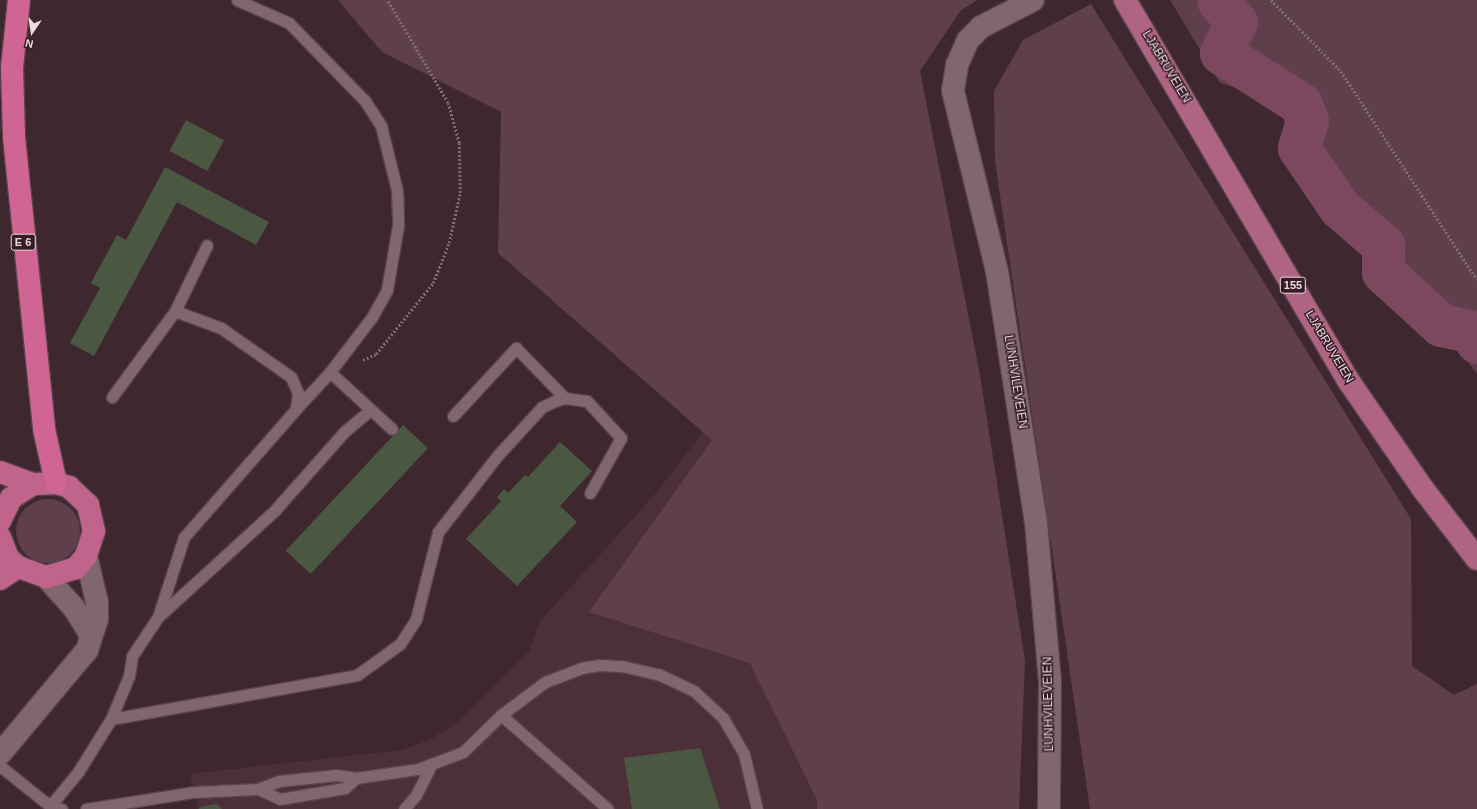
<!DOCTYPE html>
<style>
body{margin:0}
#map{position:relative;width:1477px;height:809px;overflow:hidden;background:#3f2730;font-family:Arial,sans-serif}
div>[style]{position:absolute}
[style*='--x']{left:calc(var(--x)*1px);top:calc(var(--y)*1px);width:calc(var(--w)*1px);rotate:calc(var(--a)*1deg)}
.built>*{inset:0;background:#4d2f3a}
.green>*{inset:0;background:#5f3f4b}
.round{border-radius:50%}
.river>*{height:43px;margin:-21.5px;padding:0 21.5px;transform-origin:21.5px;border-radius:21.5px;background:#7c485d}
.building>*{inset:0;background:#4a5842;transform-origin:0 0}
.path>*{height:2.5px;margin-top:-1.25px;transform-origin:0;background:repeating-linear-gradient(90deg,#806b72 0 2px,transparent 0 4px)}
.roads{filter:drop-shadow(1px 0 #59444c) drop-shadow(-1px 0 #59444c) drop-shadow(0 1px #59444c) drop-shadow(0 -1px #59444c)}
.service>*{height:11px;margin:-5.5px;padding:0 5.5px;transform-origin:5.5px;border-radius:5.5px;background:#81656f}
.minor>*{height:22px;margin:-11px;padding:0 11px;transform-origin:11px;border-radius:11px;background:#81656f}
.tertiary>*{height:22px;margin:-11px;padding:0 11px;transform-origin:11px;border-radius:11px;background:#81656f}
.primary>*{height:22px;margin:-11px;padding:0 11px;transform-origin:11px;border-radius:11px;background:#b06484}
.trunk>*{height:22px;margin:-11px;padding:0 11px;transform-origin:11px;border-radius:11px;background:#c0648b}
.motorway>*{height:22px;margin:-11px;padding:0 11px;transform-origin:11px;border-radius:11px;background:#d06492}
span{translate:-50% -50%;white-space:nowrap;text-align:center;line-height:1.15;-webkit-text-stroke:3px #351d26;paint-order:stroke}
.shield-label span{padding:1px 3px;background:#351d26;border:1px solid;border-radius:3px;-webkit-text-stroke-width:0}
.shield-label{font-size:11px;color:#ecdce1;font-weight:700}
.street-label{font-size:12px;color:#ecdce1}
.north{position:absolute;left:12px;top:12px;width:40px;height:40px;-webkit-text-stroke:3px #351d26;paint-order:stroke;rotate:193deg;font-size:11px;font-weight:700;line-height:16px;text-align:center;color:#ecdce1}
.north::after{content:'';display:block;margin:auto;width:14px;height:18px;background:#ecdce1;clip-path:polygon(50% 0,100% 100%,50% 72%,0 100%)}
</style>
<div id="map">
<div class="built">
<i style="clip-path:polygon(741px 419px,836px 809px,198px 809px,190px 774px,402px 750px,431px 739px,455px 724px,530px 650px,540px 621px,657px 492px,707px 427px)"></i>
</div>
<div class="green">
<i style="clip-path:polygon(338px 0,978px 0,961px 10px,920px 71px,980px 375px,1025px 661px,1019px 809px,817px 809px,817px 800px,750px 663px,589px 612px,712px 440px,498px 253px,501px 112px,382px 52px)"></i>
<i style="clip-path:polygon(1170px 0,1477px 0,1477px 374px,1270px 98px,1220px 83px)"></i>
<i style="clip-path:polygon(1091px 4px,1411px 519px,1412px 666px,1454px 695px,1477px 684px,1477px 809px,1090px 809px,995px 161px,994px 91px,1023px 40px)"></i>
<i class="round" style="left:16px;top:499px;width:64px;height:64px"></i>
</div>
<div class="river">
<i style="--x:1218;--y:0;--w:28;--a:51"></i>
<i style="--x:1236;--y:22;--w:34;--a:116"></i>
<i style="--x:1221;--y:53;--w:95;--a:32.5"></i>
<i style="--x:1301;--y:104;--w:18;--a:71"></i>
<i style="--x:1307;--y:121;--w:28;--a:107"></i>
<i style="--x:1299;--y:148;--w:73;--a:55.7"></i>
<i style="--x:1340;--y:208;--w:57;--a:40.7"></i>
<i style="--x:1383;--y:245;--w:27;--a:90"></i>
<i style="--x:1383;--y:272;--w:79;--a:42.4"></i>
<i style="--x:1441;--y:325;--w:30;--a:12"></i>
<i style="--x:1470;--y:331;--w:13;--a:58"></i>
</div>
<div class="building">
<i style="left:186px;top:120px;width:43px;height:35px;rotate:28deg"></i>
<i style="clip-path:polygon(165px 167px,269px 222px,256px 245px,177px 202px,94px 356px,70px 343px,100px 288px,91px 283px,117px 235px,126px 240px)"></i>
<i style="left:403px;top:425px;width:34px;height:172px;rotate:43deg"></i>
<i style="clip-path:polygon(560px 442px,592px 471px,560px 506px,577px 522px,517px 586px,466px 539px,501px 501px,497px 497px,504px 489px,508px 493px,525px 475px,528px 477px)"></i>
<i style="clip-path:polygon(700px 748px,720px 809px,632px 809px,624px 758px)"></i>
<i style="clip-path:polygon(217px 804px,222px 809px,199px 809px,200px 807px)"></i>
</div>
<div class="path">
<i style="--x:1271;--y:0;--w:100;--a:45.4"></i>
<i style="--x:1341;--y:71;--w:249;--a:56.9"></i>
<i style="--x:363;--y:360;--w:14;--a:-25"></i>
<i style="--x:376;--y:354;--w:91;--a:-51.2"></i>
<i style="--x:433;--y:283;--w:43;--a:-68.2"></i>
<i style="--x:449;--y:243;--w:51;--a:-77.6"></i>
<i style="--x:460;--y:193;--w:50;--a:-91.1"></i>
<i style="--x:459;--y:143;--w:41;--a:-105.4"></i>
<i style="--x:448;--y:103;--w:120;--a:-120.6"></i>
</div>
<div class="roads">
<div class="service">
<i style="--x:237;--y:0;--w:57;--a:23.9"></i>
<i style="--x:289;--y:23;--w:109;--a:45.7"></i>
<i style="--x:365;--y:101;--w:30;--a:57"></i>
<i style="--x:381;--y:126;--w:66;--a:76"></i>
<i style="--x:397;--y:190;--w:36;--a:88"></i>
<i style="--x:398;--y:226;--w:65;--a:99.8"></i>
<i style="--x:387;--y:290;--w:31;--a:119"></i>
<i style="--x:372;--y:317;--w:69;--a:127.4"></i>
<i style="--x:330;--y:372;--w:50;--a:132.6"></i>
<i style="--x:330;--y:372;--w:84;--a:42.6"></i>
<i style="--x:112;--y:397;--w:107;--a:-53.8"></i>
<i style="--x:453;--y:416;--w:93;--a:-47.2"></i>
<i style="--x:516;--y:348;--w:70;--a:45.6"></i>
<i style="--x:158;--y:617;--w:84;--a:-72"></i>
<i style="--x:184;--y:537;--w:170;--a:-48.8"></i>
<i style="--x:296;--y:409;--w:16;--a:-83"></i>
<i style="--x:298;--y:393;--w:17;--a:-114"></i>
<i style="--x:291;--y:377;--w:85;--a:-145"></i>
<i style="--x:221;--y:328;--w:49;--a:-159.7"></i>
<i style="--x:175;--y:311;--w:73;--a:-64.1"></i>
<i style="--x:501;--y:715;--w:142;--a:41.3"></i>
<i style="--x:111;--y:719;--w:250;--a:-10.1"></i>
<i style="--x:357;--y:675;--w:53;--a:-35.8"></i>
<i style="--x:400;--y:644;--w:30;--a:-57"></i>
<i style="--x:416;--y:619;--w:90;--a:-75.8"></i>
<i style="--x:438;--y:532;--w:98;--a:-52.1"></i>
<i style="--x:498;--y:455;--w:65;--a:-47.5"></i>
<i style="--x:542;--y:407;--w:14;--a:-25"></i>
<i style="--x:555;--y:401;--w:10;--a:-17"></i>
<i style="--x:565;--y:398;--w:22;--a:8"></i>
<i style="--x:587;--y:401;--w:50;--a:47.4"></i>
<i style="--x:621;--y:438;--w:63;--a:119.4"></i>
<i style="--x:0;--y:766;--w:64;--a:38.7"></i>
<i style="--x:50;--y:806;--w:12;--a:14"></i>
<i style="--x:258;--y:789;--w:24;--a:24"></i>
<i style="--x:280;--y:799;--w:66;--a:-9.6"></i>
<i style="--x:345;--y:788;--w:15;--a:-42"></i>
<i style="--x:50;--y:806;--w:44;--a:-50.5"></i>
<i style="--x:78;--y:772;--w:62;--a:-58.1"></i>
<i style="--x:111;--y:719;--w:47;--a:-67.3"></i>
<i style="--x:129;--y:676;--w:20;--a:-81"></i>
<i style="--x:132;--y:656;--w:47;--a:-56.3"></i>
<i style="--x:158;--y:617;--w:159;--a:-42.4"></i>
<i style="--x:275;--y:510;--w:104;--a:-48.5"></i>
<i style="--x:344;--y:432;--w:34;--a:-40"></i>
<i style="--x:86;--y:809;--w:108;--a:-9"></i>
<i style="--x:193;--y:792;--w:65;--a:-2.6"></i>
<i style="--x:258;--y:789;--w:22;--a:-21"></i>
<i style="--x:279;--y:781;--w:58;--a:-5.9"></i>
<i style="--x:337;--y:775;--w:19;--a:9"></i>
<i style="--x:356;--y:778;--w:63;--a:-8.3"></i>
<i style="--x:418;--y:769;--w:48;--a:-20.7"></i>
<i style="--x:463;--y:752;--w:53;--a:-44.2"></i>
<i style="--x:501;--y:715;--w:55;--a:-36.9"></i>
<i style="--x:545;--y:682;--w:39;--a:-21"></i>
<i style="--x:581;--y:668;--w:19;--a:-9"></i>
<i style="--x:600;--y:665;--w:22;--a:3"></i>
<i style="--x:622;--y:666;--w:37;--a:13"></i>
<i style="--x:658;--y:674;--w:40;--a:25"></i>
<i style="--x:694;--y:691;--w:40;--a:43"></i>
<i style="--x:723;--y:718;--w:42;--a:59.7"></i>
<i style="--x:744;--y:754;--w:57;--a:76.7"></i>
<i style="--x:404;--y:809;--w:18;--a:-49"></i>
<i style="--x:416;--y:795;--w:35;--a:-63"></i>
</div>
<div class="minor">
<i style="--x:1033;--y:0;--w:59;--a:152.6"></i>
<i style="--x:981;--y:27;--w:18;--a:135"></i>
<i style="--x:968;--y:40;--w:27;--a:114"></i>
<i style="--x:957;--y:65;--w:26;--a:99"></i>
<i style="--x:953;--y:91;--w:185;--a:76.3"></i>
<i style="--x:997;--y:271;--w:254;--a:81.2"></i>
<i style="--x:1036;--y:522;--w:161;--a:85"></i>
<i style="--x:1050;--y:682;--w:127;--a:90.5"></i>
</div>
<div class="tertiary">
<i style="--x:46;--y:577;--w:42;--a:47.9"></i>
<i style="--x:74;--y:608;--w:32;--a:58"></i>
<i style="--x:0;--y:754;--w:136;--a:-50.1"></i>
<i style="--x:87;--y:650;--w:33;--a:-72"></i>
<i style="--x:97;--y:619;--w:17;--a:-90"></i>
<i style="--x:97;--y:602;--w:47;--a:-103.4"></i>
</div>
<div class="primary">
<i style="--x:1125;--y:0;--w:441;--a:59.6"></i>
<i style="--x:1348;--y:380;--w:132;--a:55.5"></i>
<i style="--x:1423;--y:489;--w:88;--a:52.4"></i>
</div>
<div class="trunk">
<i style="--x:0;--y:472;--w:35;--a:20"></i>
<i style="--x:33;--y:484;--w:23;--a:-2"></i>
<i style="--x:56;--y:483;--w:14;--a:17"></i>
<i style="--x:69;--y:487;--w:26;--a:43"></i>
<i style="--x:88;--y:505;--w:27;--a:77"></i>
<i style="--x:94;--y:531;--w:26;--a:108"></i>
<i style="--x:86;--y:556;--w:16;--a:130"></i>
<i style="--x:76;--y:568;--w:31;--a:163"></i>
<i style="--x:46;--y:577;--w:30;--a:-160"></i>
<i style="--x:18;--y:567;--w:13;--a:-138"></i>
<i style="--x:8;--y:558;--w:22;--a:-111"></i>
<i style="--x:0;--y:521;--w:25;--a:-64"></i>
<i style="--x:11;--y:498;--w:26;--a:-32"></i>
<i style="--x:0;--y:579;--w:22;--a:-34"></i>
</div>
<div class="motorway">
<i style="--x:19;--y:0;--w:68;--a:95.9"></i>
<i style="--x:12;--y:68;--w:69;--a:88.3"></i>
<i style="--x:14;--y:137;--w:294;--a:84.1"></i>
<i style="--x:44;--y:429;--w:55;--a:77.5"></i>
</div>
</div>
<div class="shield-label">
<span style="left:23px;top:242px">E 6</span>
<span style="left:1293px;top:285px">155</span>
</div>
<div class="street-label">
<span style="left:1166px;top:67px;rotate:59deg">LJABRUVEIEN</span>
<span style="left:1329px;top:347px;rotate:59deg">LJABRUVEIEN</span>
<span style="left:1015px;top:382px;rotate:81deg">LUNHVILEVEIEN</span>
<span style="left:1049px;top:704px;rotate:-91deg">LUNHVILEVEIEN</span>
</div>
<div class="north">N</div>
</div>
